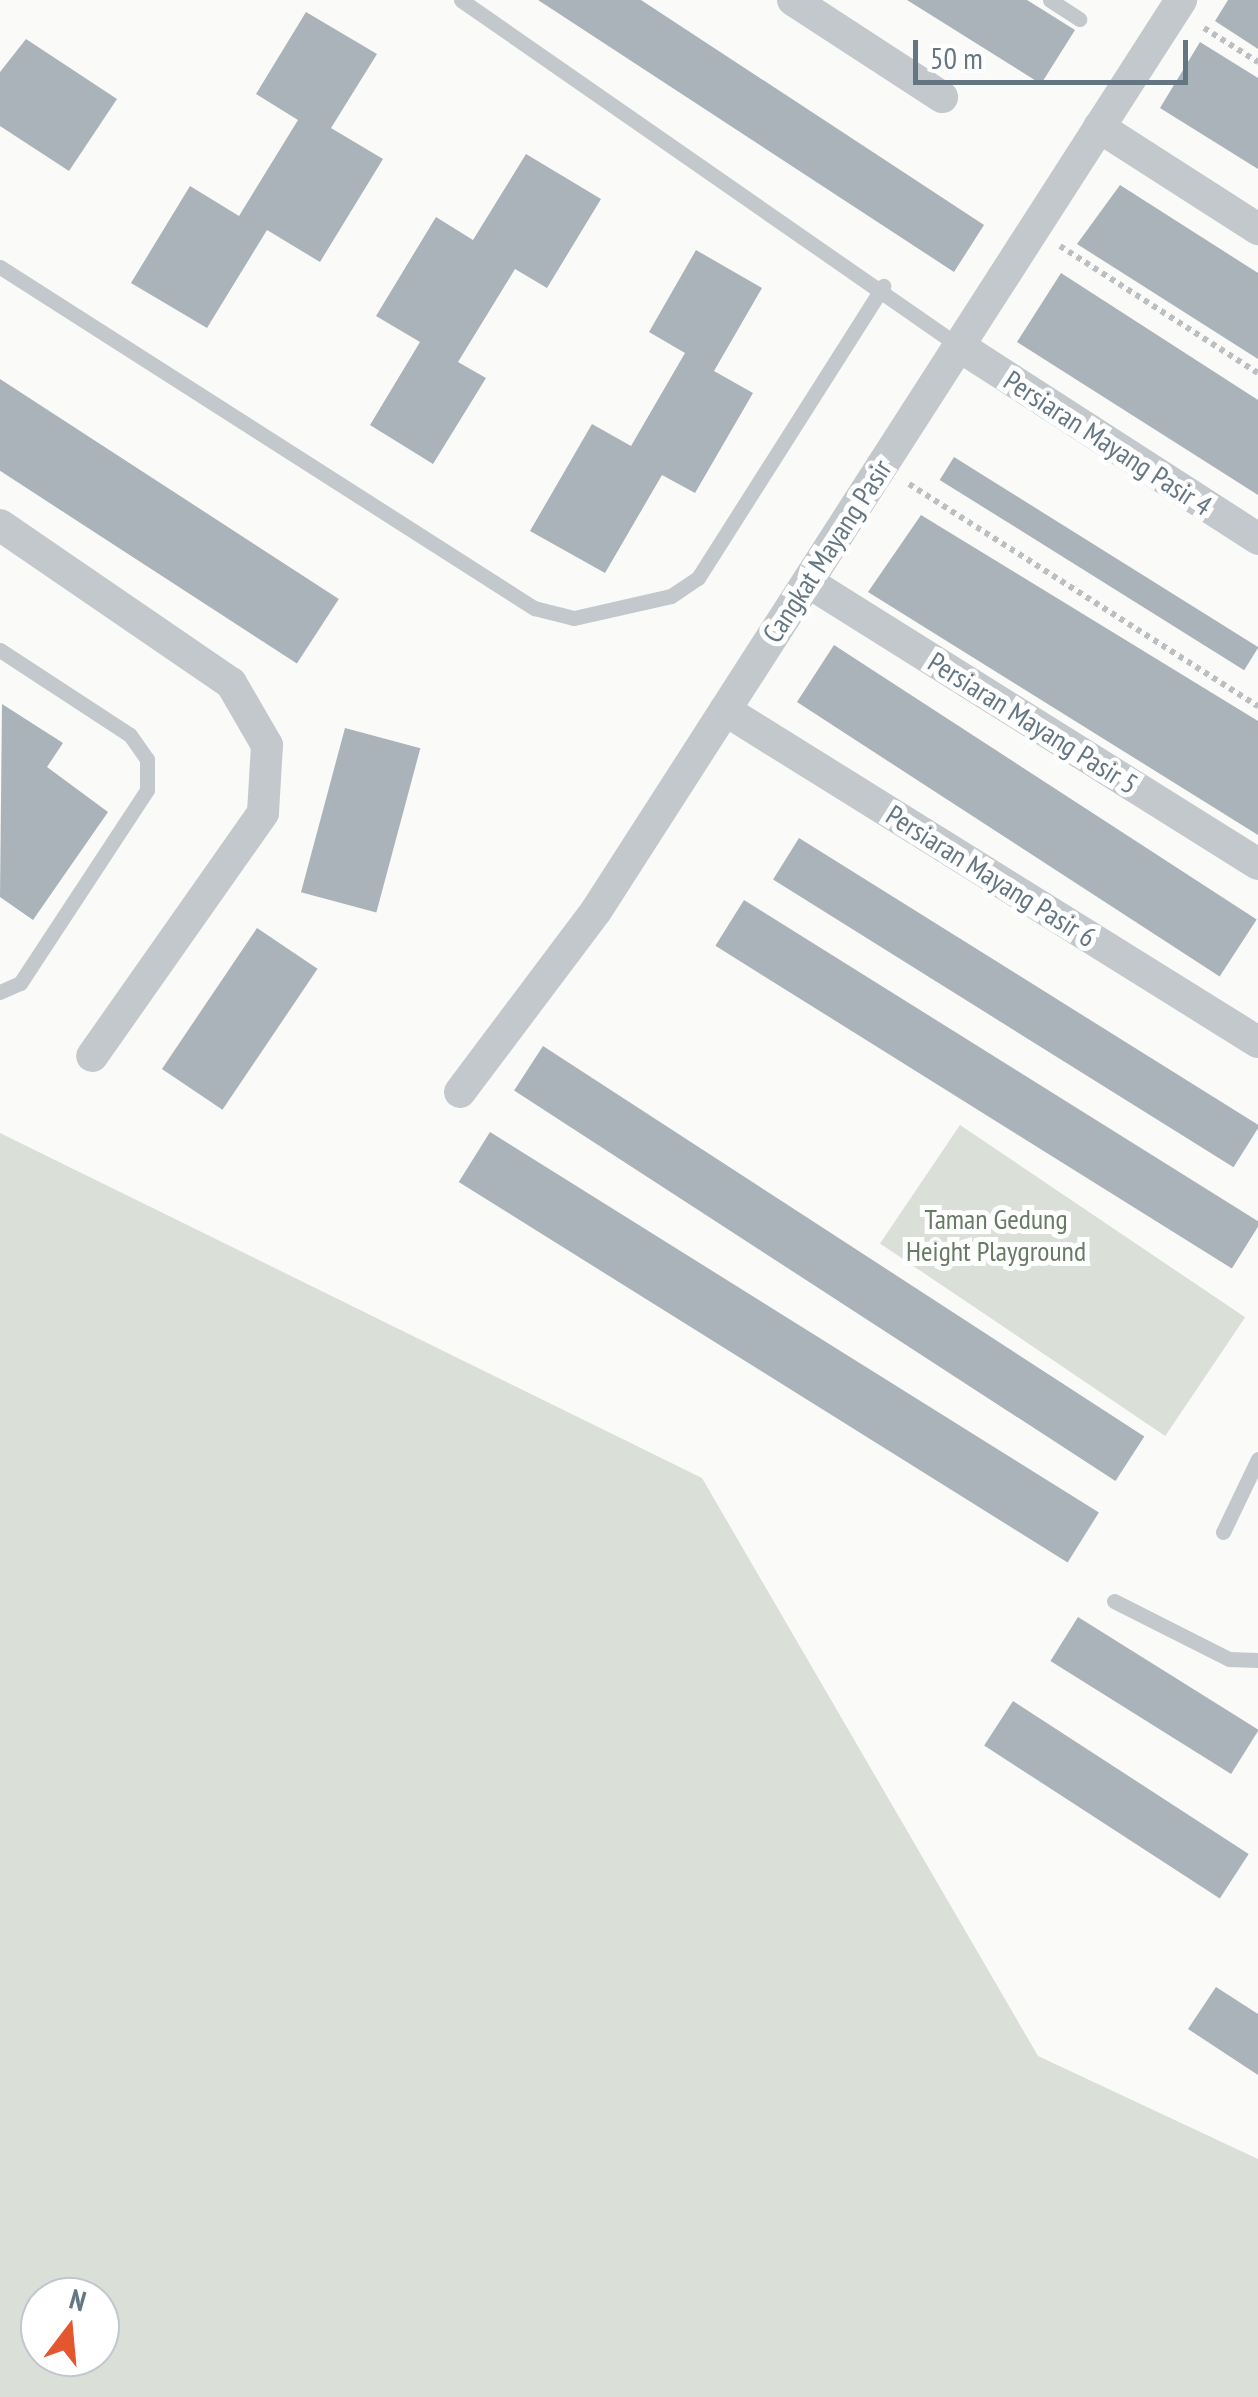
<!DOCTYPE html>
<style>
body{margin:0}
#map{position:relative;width:1258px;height:2397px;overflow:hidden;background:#fafaf8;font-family:"PT Sans Narrow",sans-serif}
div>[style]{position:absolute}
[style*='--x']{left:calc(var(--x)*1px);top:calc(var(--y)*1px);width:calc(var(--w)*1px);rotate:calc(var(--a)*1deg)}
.green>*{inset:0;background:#dadfd7;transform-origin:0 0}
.building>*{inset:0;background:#aab3b9;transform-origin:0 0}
.path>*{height:6px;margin-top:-3px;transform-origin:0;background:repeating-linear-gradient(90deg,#bbbfc2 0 5px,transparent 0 10px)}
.service>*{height:15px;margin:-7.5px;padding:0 7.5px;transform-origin:7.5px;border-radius:7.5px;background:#c3c8cc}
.minor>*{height:32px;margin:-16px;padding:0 16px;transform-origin:16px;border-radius:16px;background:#c3c8cc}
span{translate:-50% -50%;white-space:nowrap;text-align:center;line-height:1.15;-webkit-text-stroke:10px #fff;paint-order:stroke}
.street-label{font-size:28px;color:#657683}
.park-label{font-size:28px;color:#687a64}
.north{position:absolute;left:20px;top:2277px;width:100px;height:100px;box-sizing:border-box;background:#fff;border:2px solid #c1c8cd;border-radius:50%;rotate:16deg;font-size:28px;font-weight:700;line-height:40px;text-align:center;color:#657683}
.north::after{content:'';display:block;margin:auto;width:35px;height:45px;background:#e4572e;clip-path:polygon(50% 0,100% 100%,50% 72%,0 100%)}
.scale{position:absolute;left:913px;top:40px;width:275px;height:45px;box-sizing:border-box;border:5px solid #657683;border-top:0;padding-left:12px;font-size:30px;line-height:35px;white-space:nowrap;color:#657683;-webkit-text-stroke:8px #fff;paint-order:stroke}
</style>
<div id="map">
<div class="green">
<i style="left:960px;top:1125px;width:344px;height:143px;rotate:34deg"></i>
<i style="clip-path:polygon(evenodd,0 1133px,702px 1478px,1038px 2056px,1258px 2159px,1258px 2397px,0 2397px,0 1133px,100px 2297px,100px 2357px,40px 2357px,40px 2297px,100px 2297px)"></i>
</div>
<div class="building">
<i style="clip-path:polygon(538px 0,641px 0,984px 225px,954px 272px)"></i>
<i style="clip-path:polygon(907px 0,1027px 0,1075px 30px,1041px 84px)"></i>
<i style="clip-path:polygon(1228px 0,1258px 0,1258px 49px,1215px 21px)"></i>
<i style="clip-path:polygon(306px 12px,377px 54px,331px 128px,383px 159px,320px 262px,267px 230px,207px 328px,131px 283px,190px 186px,239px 216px,298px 120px,256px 94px)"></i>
<i style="clip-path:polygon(26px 39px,117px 99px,69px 171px,0 126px,0 72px)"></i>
<i style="clip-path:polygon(1200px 42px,1258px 78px,1258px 169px,1160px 108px)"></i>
<i style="clip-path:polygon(526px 154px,601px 199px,547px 288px,515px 269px,458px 362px,486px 378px,433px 464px,370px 425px,420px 342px,376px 316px,436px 217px,473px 240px)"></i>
<i style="clip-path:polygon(1120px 185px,1258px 273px,1258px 359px,1077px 244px)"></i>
<i style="clip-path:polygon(696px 250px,762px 288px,714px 371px,753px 393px,695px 493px,662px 475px,605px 573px,530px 531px,592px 424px,631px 446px,685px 353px,649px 332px)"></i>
<i style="clip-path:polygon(1061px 273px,1258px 400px,1258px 495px,1017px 342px)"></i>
<i style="left:0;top:379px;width:404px;height:77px;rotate:33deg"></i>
<i style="left:954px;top:457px;width:359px;height:27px;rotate:32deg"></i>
<i style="clip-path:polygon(921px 515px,1258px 721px,1258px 835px,868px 592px)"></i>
<i style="left:834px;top:645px;width:504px;height:68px;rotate:33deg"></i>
<i style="clip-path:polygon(2px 704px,63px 743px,47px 767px,108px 812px,33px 920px,0 897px)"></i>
<i style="left:345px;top:728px;width:78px;height:170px;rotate:15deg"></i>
<i style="left:799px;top:838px;width:543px;height:49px;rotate:32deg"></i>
<i style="left:744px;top:900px;width:609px;height:54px;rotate:32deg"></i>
<i style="left:257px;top:928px;width:73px;height:170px;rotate:34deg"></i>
<i style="left:543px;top:1046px;width:717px;height:53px;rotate:33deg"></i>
<i style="left:490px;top:1132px;width:718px;height:59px;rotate:32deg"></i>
<i style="left:1078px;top:1617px;width:213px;height:52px;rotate:32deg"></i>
<i style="left:1013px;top:1701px;width:281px;height:53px;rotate:33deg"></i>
<i style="clip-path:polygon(1216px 1987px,1258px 2014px,1258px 2075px,1188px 2029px)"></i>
</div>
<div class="path">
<i style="--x:1204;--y:28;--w:64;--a:32.2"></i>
<i style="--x:1060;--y:246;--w:235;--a:32.7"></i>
<i style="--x:909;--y:484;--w:414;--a:32.5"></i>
</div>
<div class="service">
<i style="--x:461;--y:0;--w:606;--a:34.79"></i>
<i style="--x:1050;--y:0;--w:35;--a:33"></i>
<i style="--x:0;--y:267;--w:634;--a:32.56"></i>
<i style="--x:534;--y:608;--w:41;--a:14"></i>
<i style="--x:574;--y:618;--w:99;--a:-12.8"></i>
<i style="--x:671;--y:596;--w:32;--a:-34"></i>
<i style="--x:698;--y:578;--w:346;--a:-57.6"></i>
<i style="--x:0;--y:650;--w:155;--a:33.2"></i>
<i style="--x:130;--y:735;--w:29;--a:55"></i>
<i style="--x:147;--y:759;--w:31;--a:90"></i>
<i style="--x:147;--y:790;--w:231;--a:123.3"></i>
<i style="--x:20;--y:983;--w:22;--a:156"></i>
<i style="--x:1223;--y:1532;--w:81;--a:-64.4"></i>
<i style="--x:1114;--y:1601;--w:129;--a:26.8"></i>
<i style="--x:1229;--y:1659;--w:29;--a:2"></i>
</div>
<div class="minor">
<i style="--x:793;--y:0;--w:178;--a:33.1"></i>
<i style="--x:1099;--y:127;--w:189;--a:32.7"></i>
<i style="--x:959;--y:346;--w:356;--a:32.8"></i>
<i style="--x:0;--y:525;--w:280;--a:34.4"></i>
<i style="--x:231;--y:683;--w:72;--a:59.9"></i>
<i style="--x:267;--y:745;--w:68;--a:93.4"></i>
<i style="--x:263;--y:813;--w:297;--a:125.1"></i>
<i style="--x:808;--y:582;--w:531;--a:32.07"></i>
<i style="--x:725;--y:710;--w:628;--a:31.92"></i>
<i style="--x:460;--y:1092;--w:226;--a:-53.1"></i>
<i style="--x:596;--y:911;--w:1083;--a:-57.29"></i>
</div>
<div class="street-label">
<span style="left:1108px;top:443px;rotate:33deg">Persiaran Mayang Pasir 4</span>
<span style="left:827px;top:551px;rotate:-57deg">Cangkat Mayang Pasir</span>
<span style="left:1033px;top:723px;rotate:32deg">Persiaran Mayang Pasir 5</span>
<span style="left:991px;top:876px;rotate:32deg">Persiaran Mayang Pasir 6</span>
</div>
<div class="park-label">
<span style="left:996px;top:1235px">Taman Gedung<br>Height Playground</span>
</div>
<div class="north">N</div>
<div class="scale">50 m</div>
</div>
